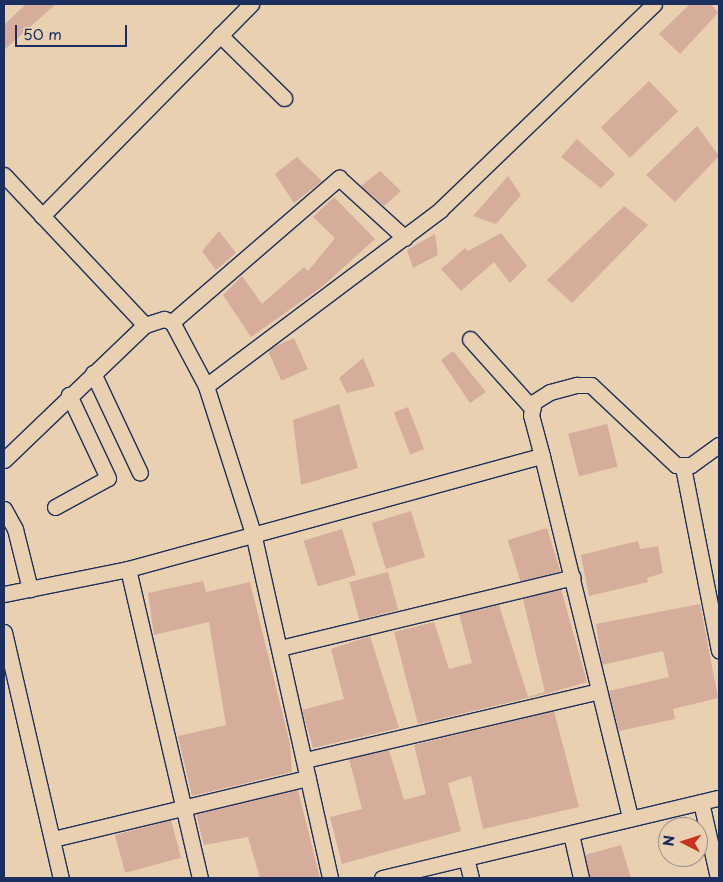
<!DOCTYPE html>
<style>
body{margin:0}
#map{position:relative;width:723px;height:882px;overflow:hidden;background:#e9d0b1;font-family:"Playpen Sans",sans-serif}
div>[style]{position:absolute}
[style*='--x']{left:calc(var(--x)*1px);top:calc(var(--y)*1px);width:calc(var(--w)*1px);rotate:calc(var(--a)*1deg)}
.building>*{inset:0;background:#d6ad9a;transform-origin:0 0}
.roads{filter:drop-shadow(1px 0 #1b2f5e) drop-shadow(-1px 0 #1b2f5e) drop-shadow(0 1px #1b2f5e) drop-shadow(0 -1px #1b2f5e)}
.minor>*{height:15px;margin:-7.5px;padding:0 7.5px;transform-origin:7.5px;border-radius:7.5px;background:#e9d0b1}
span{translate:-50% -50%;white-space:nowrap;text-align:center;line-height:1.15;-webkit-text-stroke:4px #e9d0b1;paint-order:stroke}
.frame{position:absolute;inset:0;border:5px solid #1b2f5e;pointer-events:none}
.north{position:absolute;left:658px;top:817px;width:50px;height:50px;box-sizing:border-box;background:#e9d0b1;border:1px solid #979090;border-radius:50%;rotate:275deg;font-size:14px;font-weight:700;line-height:20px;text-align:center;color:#1b2f5e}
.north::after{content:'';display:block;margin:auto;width:18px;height:22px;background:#c8321e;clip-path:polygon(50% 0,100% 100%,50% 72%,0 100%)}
.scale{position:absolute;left:15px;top:25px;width:112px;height:22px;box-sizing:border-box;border:2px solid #1b2f5e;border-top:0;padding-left:6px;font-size:15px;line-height:18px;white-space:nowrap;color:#1b2f5e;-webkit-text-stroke:4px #e9d0b1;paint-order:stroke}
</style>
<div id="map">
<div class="building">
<i style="clip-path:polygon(26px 4px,56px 4px,4px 50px,4px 25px)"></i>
<i style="clip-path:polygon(690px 4px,711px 4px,718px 13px,680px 54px,659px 34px)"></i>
<i style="left:649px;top:81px;width:42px;height:67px;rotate:46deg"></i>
<i style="clip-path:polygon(697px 126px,719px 156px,675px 202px,646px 175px)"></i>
<i style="clip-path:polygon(577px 139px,615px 174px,601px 188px,561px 157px)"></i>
<i style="clip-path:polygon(297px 157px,322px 181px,294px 203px,275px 174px)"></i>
<i style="clip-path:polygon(380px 171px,401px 191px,384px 206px,361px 186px)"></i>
<i style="clip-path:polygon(508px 176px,521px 195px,496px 224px,473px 216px)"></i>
<i style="clip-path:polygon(334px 197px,375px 239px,323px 286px,251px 337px,223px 295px,242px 276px,262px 304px,304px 267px,308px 271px,335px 238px,313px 217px)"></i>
<i style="clip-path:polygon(624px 206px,648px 225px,572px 303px,547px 280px)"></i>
<i style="clip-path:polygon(219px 231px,236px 253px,216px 270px,202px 251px)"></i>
<i style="clip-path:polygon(501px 233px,527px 266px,510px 283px,494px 262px,461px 291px,441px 269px,465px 248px,468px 251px)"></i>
<i style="clip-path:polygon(435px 234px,438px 255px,413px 268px,407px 250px)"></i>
<i style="left:294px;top:338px;width:34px;height:29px;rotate:66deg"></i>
<i style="clip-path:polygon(453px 351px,486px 392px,470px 403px,441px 360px)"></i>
<i style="clip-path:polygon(363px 358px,375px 386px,347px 393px,339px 378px)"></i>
<i style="clip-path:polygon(339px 404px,358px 468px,301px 485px,293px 420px)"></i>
<i style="left:408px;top:407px;width:45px;height:15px;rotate:69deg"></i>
<i style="left:607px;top:424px;width:44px;height:40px;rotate:76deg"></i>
<i style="left:411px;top:511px;width:48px;height:41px;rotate:73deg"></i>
<i style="left:547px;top:528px;width:45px;height:41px;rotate:73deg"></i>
<i style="left:342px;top:529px;width:48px;height:40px;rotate:73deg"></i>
<i style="clip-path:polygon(638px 541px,640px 549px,658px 546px,663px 573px,647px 578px,648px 582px,589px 596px,581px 555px)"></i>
<i style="left:388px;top:572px;width:39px;height:40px;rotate:75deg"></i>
<i style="clip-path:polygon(203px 581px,206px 592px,250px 582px,290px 744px,292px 772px,192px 796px,178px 736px,226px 725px,209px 622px,154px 635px,148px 593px)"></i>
<i style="clip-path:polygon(561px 589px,587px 682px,549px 693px,418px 724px,394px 632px,434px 622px,449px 669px,472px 663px,459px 614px,499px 605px,528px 697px,545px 692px,523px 599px)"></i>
<i style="clip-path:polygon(700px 604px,718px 698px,673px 709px,675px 719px,619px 731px,609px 691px,669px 677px,663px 651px,602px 665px,596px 624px)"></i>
<i style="clip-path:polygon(370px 636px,399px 728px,313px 748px,302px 710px,344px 699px,331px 649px)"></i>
<i style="clip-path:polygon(554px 711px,579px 807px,483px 829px,471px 776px,448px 783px,461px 831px,342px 864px,330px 817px,362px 809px,349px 759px,389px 750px,404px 800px,426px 794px,414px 745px)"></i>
<i style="clip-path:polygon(298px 790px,320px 878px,260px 878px,248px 837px,204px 845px,196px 814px)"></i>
<i style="left:171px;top:820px;width:39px;height:58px;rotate:75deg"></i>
<i style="clip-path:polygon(621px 845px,631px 878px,590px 878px,585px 855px)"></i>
</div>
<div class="roads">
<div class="minor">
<i style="--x:220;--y:35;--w:90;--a:44.5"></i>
<i style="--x:4;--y:175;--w:206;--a:46.8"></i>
<i style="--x:42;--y:216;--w:298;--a:-45.4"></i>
<i style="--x:172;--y:322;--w:221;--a:-40.8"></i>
<i style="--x:339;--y:178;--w:89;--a:42.3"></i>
<i style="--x:470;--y:339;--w:93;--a:48.1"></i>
<i style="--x:93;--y:373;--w:110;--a:64.8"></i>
<i style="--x:206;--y:386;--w:293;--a:-36.9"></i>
<i style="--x:440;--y:210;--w:297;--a:-43.9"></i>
<i style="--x:542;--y:456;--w:373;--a:76.3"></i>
<i style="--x:4;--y:460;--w:195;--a:-43.8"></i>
<i style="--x:145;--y:325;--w:20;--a:-18"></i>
<i style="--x:164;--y:319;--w:9;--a:21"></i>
<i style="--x:172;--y:322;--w:72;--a:62"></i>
<i style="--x:206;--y:386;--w:154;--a:72.3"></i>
<i style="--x:253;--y:533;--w:353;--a:77.4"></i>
<i style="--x:683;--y:467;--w:187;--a:78.9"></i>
<i style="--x:55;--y:507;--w:60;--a:-28.7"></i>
<i style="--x:108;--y:478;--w:92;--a:-115.2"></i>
<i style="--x:4;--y:509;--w:23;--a:61"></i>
<i style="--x:15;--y:529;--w:62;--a:76"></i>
<i style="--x:128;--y:569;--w:317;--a:76.9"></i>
<i style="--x:4;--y:594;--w:126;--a:-11.4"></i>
<i style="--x:128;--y:569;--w:429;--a:-15.3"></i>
<i style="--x:542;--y:456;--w:42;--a:-105"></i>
<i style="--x:531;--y:415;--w:13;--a:-77"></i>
<i style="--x:534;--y:402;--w:19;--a:-32"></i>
<i style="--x:550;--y:392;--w:28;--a:-15"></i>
<i style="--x:577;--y:385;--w:14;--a:0"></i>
<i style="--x:591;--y:385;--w:117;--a:43.3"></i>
<i style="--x:676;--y:465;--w:15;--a:0"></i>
<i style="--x:691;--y:465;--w:34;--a:-36"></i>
<i style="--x:4;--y:632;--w:253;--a:77"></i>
<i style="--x:280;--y:648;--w:301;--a:-13.6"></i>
<i style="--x:305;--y:760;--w:302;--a:-13.2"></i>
<i style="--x:701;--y:802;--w:78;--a:77.4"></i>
<i style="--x:571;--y:834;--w:45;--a:77.2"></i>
<i style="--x:53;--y:839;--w:262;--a:-13.5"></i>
<i style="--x:467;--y:862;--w:16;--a:76"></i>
<i style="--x:382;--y:878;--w:346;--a:-13.4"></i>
</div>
</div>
<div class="frame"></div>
<div class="north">N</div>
<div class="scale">50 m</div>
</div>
